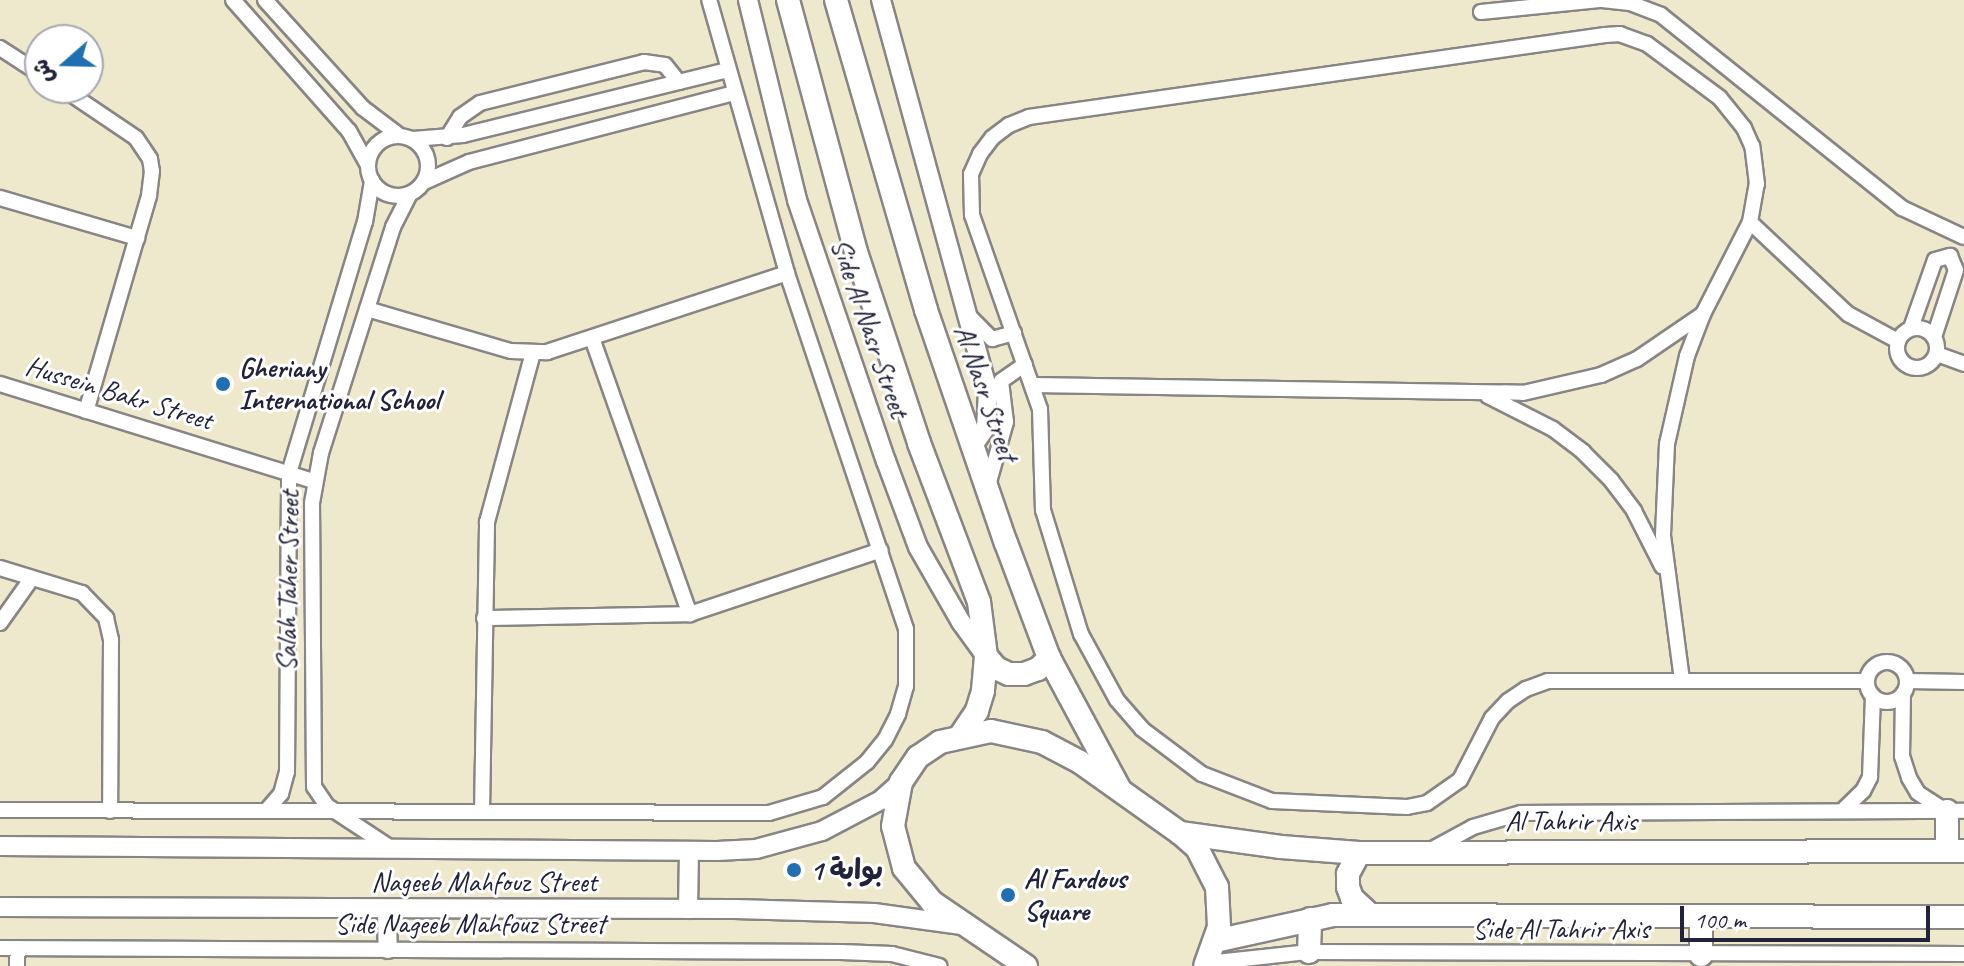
<!DOCTYPE html>
<meta charset="utf-8">
<style>
body{margin:0}
#map{position:relative;width:1964px;height:966px;overflow:hidden;background:#eee8cc;font-family:Caveat,"Playpen Sans Arabic",sans-serif}
div>[style]{position:absolute}
[style*='--x']{left:calc(var(--x)*1px);top:calc(var(--y)*1px);width:calc(var(--w)*1px);rotate:calc(var(--a)*1deg)}
.roads{filter:drop-shadow(2px 0 #888584) drop-shadow(-2px 0 #888584) drop-shadow(0 2px #888584) drop-shadow(0 -2px #888584)}
.minor>*{height:14px;margin:-7px;padding:0 7px;transform-origin:7px;border-radius:7px;background:#fff}
.minor>.ring{margin:-7px;padding:0;box-sizing:content-box;background:none;border:14px solid #fff;border-radius:50%}
.tertiary>*{height:18px;margin:-9px;padding:0 9px;transform-origin:9px;border-radius:9px;background:#fff}
.primary>*{height:22px;margin:-11px;padding:0 11px;transform-origin:11px;border-radius:11px;background:#fff}
.dots>*{width:22px;height:22px;translate:-50% -50%;box-sizing:border-box;border:4px solid #fff;border-radius:50%}
span{translate:-50% -50%;white-space:nowrap;text-align:center;line-height:1.15;-webkit-text-stroke:6px #fff;paint-order:stroke}
.street-label{font-size:28px;color:#22223b}
.poi-label{font-size:28px;color:#22223b;font-weight:700}
.left{translate:0 -50%;text-align:left}
.north{position:absolute;left:24px;top:24px;width:80px;height:80px;box-sizing:border-box;background:#fff;border:2px solid #a7a7b1;border-radius:50%;rotate:250deg;font-size:22px;font-weight:700;line-height:32px;text-align:center;color:#22223b}
.north::after{content:'';display:block;margin:auto;width:28px;height:36px;background:#1f6fb2;clip-path:polygon(50% 0,100% 100%,50% 72%,0 100%)}
.scale{position:absolute;left:1680px;top:906px;width:250px;height:36px;box-sizing:border-box;border:4px solid #22223b;border-top:0;padding-left:10px;font-size:24px;line-height:28px;white-space:nowrap;color:#22223b;-webkit-text-stroke:6px #fff;paint-order:stroke}
</style>
<div id="map">
<div class="roads">
<div class="minor">
<i style="--x:233;--y:0;--w:175;--a:48.5"></i>
<i style="--x:349;--y:131;--w:39;--a:61"></i>
<i style="--x:265;--y:0;--w:146;--a:47.8"></i>
<i style="--x:363;--y:108;--w:46;--a:37.1"></i>
<i style="--x:1602;--y:0;--w:28;--a:6"></i>
<i style="--x:1630;--y:3;--w:33;--a:21"></i>
<i style="--x:1661;--y:15;--w:309;--a:38.7"></i>
<i style="--x:1902;--y:208;--w:68;--a:25.1"></i>
<i style="--x:1481;--y:12;--w:119;--a:-5.8"></i>
<i style="--x:0;--y:48;--w:48;--a:33"></i>
<i style="--x:62;--y:88;--w:89;--a:34"></i>
<i style="--x:136;--y:138;--w:25;--a:56"></i>
<i style="--x:150;--y:159;--w:12;--a:81"></i>
<i style="--x:152;--y:171;--w:25;--a:97"></i>
<i style="--x:149;--y:196;--w:224;--a:106.3"></i>
<i class="ring" style="left:368px;top:136px;width:46px;height:46px"></i>
<i style="--x:447;--y:138;--w:25;--a:-58"></i>
<i style="--x:460;--y:117;--w:24;--a:-35"></i>
<i style="--x:480;--y:103;--w:169;--a:-14"></i>
<i style="--x:644;--y:62;--w:21;--a:8"></i>
<i style="--x:665;--y:65;--w:22;--a:51"></i>
<i style="--x:413;--y:139;--w:50;--a:-4.6"></i>
<i style="--x:463;--y:135;--w:273;--a:-13.8"></i>
<i style="--x:424;--y:182;--w:49;--a:-24"></i>
<i style="--x:469;--y:162;--w:274;--a:-14.6"></i>
<i style="--x:0;--y:198;--w:143;--a:16.3"></i>
<i style="--x:1750;--y:222;--w:134;--a:43.2"></i>
<i style="--x:1848;--y:314;--w:57;--a:28.4"></i>
<i style="--x:367;--y:309;--w:150;--a:16.3"></i>
<i style="--x:511;--y:351;--w:36;--a:2"></i>
<i style="--x:547;--y:352;--w:253;--a:-18.2"></i>
<i style="--x:969;--y:316;--w:33;--a:45"></i>
<i style="--x:992;--y:339;--w:23;--a:-15"></i>
<i class="ring" style="left:1897px;top:328px;width:26px;height:26px"></i>
<i style="--x:1911;--y:328;--w:72;--a:-70.6"></i>
<i style="--x:1935;--y:260;--w:16;--a:-15"></i>
<i style="--x:1950;--y:256;--w:15;--a:67"></i>
<i style="--x:1956;--y:270;--w:71;--a:108.2"></i>
<i style="--x:592;--y:338;--w:293;--a:70.5"></i>
<i style="--x:1937;--y:354;--w:29;--a:20"></i>
<i style="--x:0;--y:384;--w:329;--a:17.2"></i>
<i style="--x:1033;--y:385;--w:490;--a:0.9"></i>
<i style="--x:1523;--y:393;--w:80;--a:-13"></i>
<i style="--x:1601;--y:375;--w:39;--a:-24"></i>
<i style="--x:1637;--y:359;--w:80;--a:-34.3"></i>
<i style="--x:1488;--y:396;--w:73;--a:26.9"></i>
<i style="--x:1553;--y:429;--w:38;--a:37"></i>
<i style="--x:1583;--y:452;--w:40;--a:45"></i>
<i style="--x:1611;--y:480;--w:39;--a:53"></i>
<i style="--x:1634;--y:511;--w:62;--a:63"></i>
<i style="--x:987;--y:489;--w:70;--a:-74.2"></i>
<i style="--x:1006;--y:422;--w:41;--a:-97"></i>
<i style="--x:1001;--y:381;--w:29;--a:-35"></i>
<i style="--x:0;--y:568;--w:86;--a:17"></i>
<i style="--x:82;--y:593;--w:35;--a:46"></i>
<i style="--x:106;--y:618;--w:23;--a:77"></i>
<i style="--x:111;--y:640;--w:171;--a:90.3"></i>
<i style="--x:484;--y:618;--w:206;--a:-1.1"></i>
<i style="--x:690;--y:614;--w:201;--a:-18.5"></i>
<i style="--x:0;--y:623;--w:55;--a:-54.6"></i>
<i class="ring" style="left:1867px;top:662px;width:26px;height:26px"></i>
<i style="--x:1682;--y:680;--w:146;--a:-97.5"></i>
<i style="--x:1663;--y:535;--w:91;--a:-87.5"></i>
<i style="--x:1667;--y:444;--w:90;--a:-77.2"></i>
<i style="--x:1687;--y:356;--w:45;--a:-69.1"></i>
<i style="--x:1703;--y:314;--w:103;--a:-62.9"></i>
<i style="--x:1750;--y:222;--w:39;--a:-80"></i>
<i style="--x:1757;--y:184;--w:38;--a:-97"></i>
<i style="--x:1752;--y:146;--w:20;--a:-114"></i>
<i style="--x:1744;--y:128;--w:38;--a:-129"></i>
<i style="--x:1720;--y:98;--w:91;--a:-143.5"></i>
<i style="--x:1647;--y:44;--w:29;--a:-160"></i>
<i style="--x:1620;--y:34;--w:15;--a:176"></i>
<i style="--x:1605;--y:35;--w:582;--a:171.9"></i>
<i style="--x:1029;--y:117;--w:22;--a:158"></i>
<i style="--x:1009;--y:125;--w:21;--a:143"></i>
<i style="--x:992;--y:138;--w:20;--a:127"></i>
<i style="--x:980;--y:154;--w:22;--a:114"></i>
<i style="--x:971;--y:174;--w:41;--a:88.6"></i>
<i style="--x:972;--y:215;--w:206;--a:70.7"></i>
<i style="--x:1040;--y:409;--w:101;--a:88.3"></i>
<i style="--x:1043;--y:510;--w:130;--a:73"></i>
<i style="--x:1081;--y:634;--w:75;--a:61.4"></i>
<i style="--x:1117;--y:700;--w:38;--a:49"></i>
<i style="--x:1142;--y:729;--w:75;--a:36.9"></i>
<i style="--x:1202;--y:774;--w:75;--a:21.1"></i>
<i style="--x:1272;--y:801;--w:135;--a:2.5"></i>
<i style="--x:1407;--y:807;--w:20;--a:-11"></i>
<i style="--x:1427;--y:803;--w:40;--a:-34.9"></i>
<i style="--x:1460;--y:780;--w:70;--a:-62.7"></i>
<i style="--x:1492;--y:718;--w:23;--a:-47"></i>
<i style="--x:1508;--y:701;--w:22;--a:-34"></i>
<i style="--x:1526;--y:689;--w:23;--a:-20"></i>
<i style="--x:1548;--y:681;--w:319;--a:0"></i>
<i style="--x:1908;--y:681;--w:56;--a:1"></i>
<i style="--x:1903;--y:694;--w:62;--a:90.9"></i>
<i style="--x:1902;--y:756;--w:23;--a:72"></i>
<i style="--x:1909;--y:778;--w:17;--a:59"></i>
<i style="--x:1918;--y:793;--w:30;--a:33"></i>
<i style="--x:0;--y:810;--w:769;--a:0.22"></i>
<i style="--x:769;--y:813;--w:56;--a:-16.5"></i>
<i style="--x:823;--y:797;--w:56;--a:-38.5"></i>
<i style="--x:867;--y:762;--w:28;--a:-51"></i>
<i style="--x:885;--y:740;--w:29;--a:-63"></i>
<i style="--x:898;--y:714;--w:29;--a:-74"></i>
<i style="--x:906;--y:686;--w:57;--a:-90"></i>
<i style="--x:906;--y:629;--w:375;--a:-108.5"></i>
<i style="--x:787;--y:273;--w:284;--a:-105.9"></i>
<i style="--x:266;--y:811;--w:23;--a:-49"></i>
<i style="--x:281;--y:794;--w:23;--a:-75"></i>
<i style="--x:287;--y:772;--w:299;--a:-89.6"></i>
<i style="--x:289;--y:473;--w:262;--a:-73.2"></i>
<i style="--x:365;--y:222;--w:42;--a:-80.3"></i>
<i style="--x:1842;--y:811;--w:29;--a:-44"></i>
<i style="--x:1863;--y:791;--w:16;--a:-63"></i>
<i style="--x:1870;--y:777;--w:81;--a:-87.9"></i>
<i style="--x:482;--y:812;--w:290;--a:-89"></i>
<i style="--x:487;--y:522;--w:175;--a:-74.8"></i>
<i style="--x:391;--y:848;--w:77;--a:-146.7"></i>
<i style="--x:327;--y:806;--w:23;--a:-124"></i>
<i style="--x:314;--y:787;--w:284;--a:-90.4"></i>
<i style="--x:312;--y:503;--w:51;--a:-79.8"></i>
<i style="--x:321;--y:453;--w:237;--a:-72.3"></i>
<i style="--x:393;--y:227;--w:37;--a:-63"></i>
<i style="--x:1429;--y:851;--w:50;--a:-28.6"></i>
<i style="--x:1473;--y:827;--w:50;--a:-16.3"></i>
<i style="--x:1521;--y:813;--w:443;--a:-0.3"></i>
<i style="--x:0;--y:948;--w:841;--a:0.27"></i>
<i style="--x:841;--y:952;--w:51;--a:2.2"></i>
<i style="--x:892;--y:954;--w:49;--a:14.3"></i>
<i style="--x:1207;--y:963;--w:103;--a:-6.2"></i>
<i style="--x:1309;--y:952;--w:655;--a:0.17"></i>
<i style="--x:17;--y:966;--w:18;--a:-87"></i>
</div>
<div class="tertiary">
<i style="--x:748;--y:0;--w:206;--a:76.2"></i>
<i style="--x:797;--y:200;--w:276;--a:71.2"></i>
<i style="--x:886;--y:461;--w:92;--a:69.6"></i>
<i style="--x:918;--y:547;--w:86;--a:60.2"></i>
<i style="--x:961;--y:622;--w:41;--a:54"></i>
<i style="--x:881;--y:0;--w:405;--a:74.7"></i>
<i style="--x:988;--y:391;--w:36;--a:93"></i>
<i style="--x:986;--y:427;--w:24;--a:125"></i>
<i style="--x:0;--y:846;--w:717;--a:0.4"></i>
<i style="--x:717;--y:851;--w:39;--a:-3"></i>
<i style="--x:756;--y:849;--w:68;--a:-15.3"></i>
<i style="--x:822;--y:831;--w:67;--a:-27.7"></i>
<i style="--x:881;--y:800;--w:27;--a:-42"></i>
<i style="--x:0;--y:907;--w:735;--a:0.16"></i>
<i style="--x:735;--y:909;--w:139;--a:1.6"></i>
<i style="--x:874;--y:913;--w:87;--a:7.9"></i>
<i style="--x:688;--y:909;--w:58;--a:-89"></i>
<i style="--x:387;--y:910;--w:39;--a:89"></i>
</div>
<div class="primary">
<i style="--x:788;--y:0;--w:261;--a:74.9"></i>
<i style="--x:856;--y:252;--w:201;--a:71.7"></i>
<i style="--x:919;--y:443;--w:170;--a:69.3"></i>
<i style="--x:979;--y:602;--w:54;--a:82.6"></i>
<i style="--x:986;--y:656;--w:35;--a:95"></i>
<i style="--x:983;--y:691;--w:21;--a:107"></i>
<i style="--x:977;--y:711;--w:30;--a:124"></i>
<i style="--x:836;--y:0;--w:323;--a:73.8"></i>
<i style="--x:926;--y:310;--w:246;--a:71.1"></i>
<i style="--x:1006;--y:543;--w:123;--a:69.5"></i>
<i style="--x:1049;--y:658;--w:150;--a:61.7"></i>
<i style="--x:986;--y:656;--w:16;--a:50"></i>
<i style="--x:996;--y:668;--w:14;--a:25"></i>
<i style="--x:1009;--y:674;--w:15;--a:0"></i>
<i style="--x:1024;--y:674;--w:15;--a:-20"></i>
<i style="--x:1038;--y:669;--w:16;--a:-45"></i>
<i style="--x:1947;--y:811;--w:40;--a:90"></i>
<i style="--x:1180;--y:833;--w:102;--a:7.9"></i>
<i style="--x:1281;--y:847;--w:78;--a:4.4"></i>
<i style="--x:1359;--y:853;--w:605;--a:-0.19"></i>
<i style="--x:1359;--y:853;--w:24;--a:118"></i>
<i style="--x:1348;--y:874;--w:13;--a:90"></i>
<i style="--x:1348;--y:887;--w:12;--a:70"></i>
<i style="--x:1352;--y:898;--w:25;--a:43"></i>
<i style="--x:1215;--y:941;--w:121;--a:-12.4"></i>
<i style="--x:1333;--y:915;--w:631;--a:0.18"></i>
<i style="--x:1309;--y:952;--w:33;--a:-88"></i>
<i style="--x:1701;--y:955;--w:39;--a:-90"></i>
<i style="--x:1026;--y:966;--w:114;--a:-145.8"></i>
<i style="--x:932;--y:902;--w:44;--a:-129.5"></i>
<i style="--x:904;--y:868;--w:43;--a:-104.7"></i>
<i style="--x:893;--y:826;--w:45;--a:-79.7"></i>
<i style="--x:901;--y:782;--w:30;--a:-56"></i>
<i style="--x:918;--y:757;--w:27;--a:-34"></i>
<i style="--x:940;--y:742;--w:52;--a:-12.2"></i>
<i style="--x:991;--y:731;--w:52;--a:12.2"></i>
<i style="--x:1042;--y:742;--w:43;--a:27.8"></i>
<i style="--x:1080;--y:762;--w:123;--a:35.4"></i>
<i style="--x:1180;--y:833;--w:23;--a:41"></i>
<i style="--x:1197;--y:848;--w:44;--a:62.9"></i>
<i style="--x:1217;--y:887;--w:40;--a:87.1"></i>
<i style="--x:1219;--y:927;--w:41;--a:109.7"></i>
</div>
</div>
<div class="dots">
<i style="left:223px;top:384px;background:#1f6fb2"></i>
<i style="left:794px;top:870px;background:#1f6fb2"></i>
<i style="left:1008px;top:895px;background:#1f6fb2"></i>
</div>
<div class="street-label">
<span style="left:870px;top:328px;rotate:71deg">Side Al Nasr Street</span>
<span style="left:119px;top:393px;rotate:17deg">Hussein Bakr Street</span>
<span style="left:986px;top:393px;rotate:71deg">Al Nasr Street</span>
<span style="left:288px;top:581px;rotate:-89deg">Salah Taher Street</span>
<span style="left:1571px;top:821px">Al Tahrir Axis</span>
<span style="left:484px;top:882px">Nageeb Mahfouz Street</span>
<span style="left:470px;top:924px">Side Nageeb Mahfouz Street</span>
<span style="left:1561px;top:929px">Side Al Tahrir Axis</span>
</div>
<div class="poi-label">
<span class="left" style="left:239px;top:384px">Gheriany<br>International School</span>
<span class="left" style="left:810px;top:870px">بوابة 1</span>
<span class="left" style="left:1024px;top:895px">Al Fardous<br>Square</span>
</div>
<div class="north">ش</div>
<div class="scale">100 m</div>
</div>
